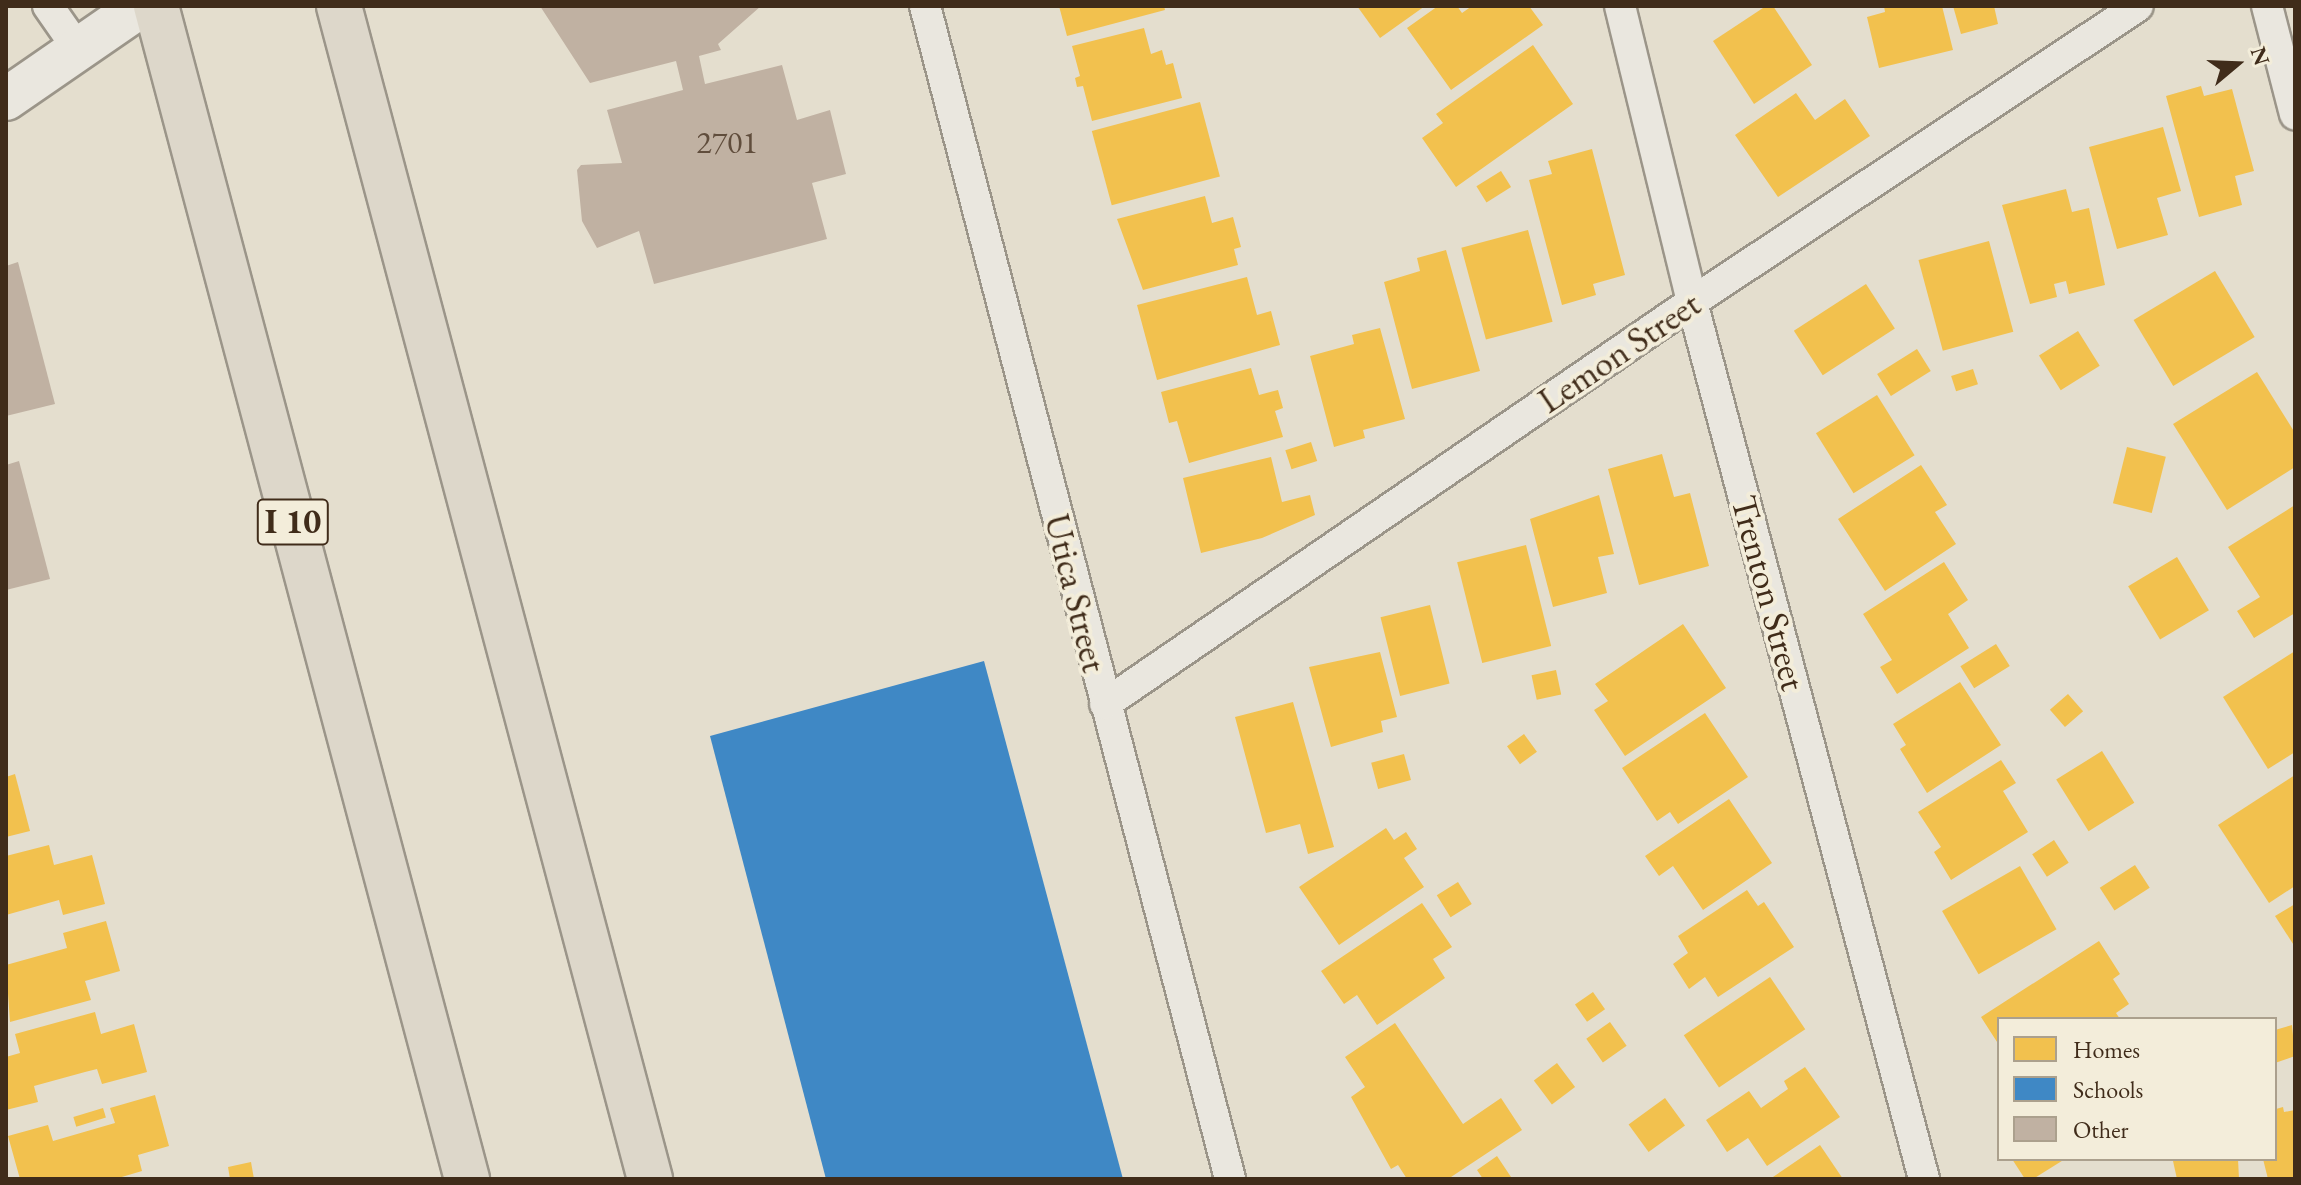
<!DOCTYPE html>
<style>
body{margin:0}
#map{position:relative;width:2301px;height:1185px;overflow:hidden;background:#e4dece;font-family:"EB Garamond",serif}
div>[style]{position:absolute}
[style*='--x']{left:calc(var(--x)*1px);top:calc(var(--y)*1px);width:calc(var(--w)*1px);rotate:calc(var(--a)*1deg)}
.homes>*{inset:0;background:#f2c14e;transform-origin:0 0}
.schools>*{inset:0;background:#3f88c5}
.building>*{inset:0;background:#c0b1a2}
.roads{filter:drop-shadow(2px 0 #9b9589) drop-shadow(-2px 0 #9b9589) drop-shadow(0 2px #9b9589) drop-shadow(0 -2px #9b9589)}
.street>*{height:30px;margin:-15px;padding:0 15px;transform-origin:15px;border-radius:15px;background:#eae7df}
.secondary>*{height:42px;margin:-21px;padding:0 21px;transform-origin:21px;border-radius:21px;background:#eae7df}
.highway>*{height:44px;margin:-22px;padding:0 22px;transform-origin:22px;border-radius:22px;background:#ddd7ca}
span{translate:-50% -50%;white-space:nowrap;text-align:center;line-height:1.15;-webkit-text-stroke:8px #f3edda;paint-order:stroke}
.number-label{font-size:32px;color:#604d3c}
.number-label span{-webkit-text-stroke-width:0}
.shield-label span{padding:2px 6px;background:#f3edda;border:2px solid;border-radius:6px;-webkit-text-stroke-width:0}
.shield-label{font-size:34px;color:#402c1a;font-weight:700}
.street-label{font-size:36px;color:#402c1a}
.frame{position:absolute;inset:0;border:8px solid #402c1a;pointer-events:none}
.legend{position:absolute;left:1997px;top:1017px;width:280px;height:144px;box-sizing:border-box;background:#f3edda;border:2px solid #aba08d;margin:0;padding:10px 14px;list-style:none;font-size:24px;color:#402c1a}
.legend li{display:flex;align-items:center;gap:16px;height:40px}
.legend b{width:40px;border:2px solid #aba08d}
.north{position:absolute;left:2197px;top:24px;width:80px;height:80px;-webkit-text-stroke:6px #f3edda;paint-order:stroke;rotate:71deg;font-size:22px;font-weight:700;line-height:32px;text-align:center;color:#402c1a}
.north::after{content:'';display:block;margin:auto;width:28px;height:36px;background:#402c1a;clip-path:polygon(50% 0,100% 100%,50% 72%,0 100%)}
</style>
<div id="map">
<div class="homes">
<i style="clip-path:polygon(1059px 6px,1164px 6px,1165px 10px,1067px 36px)"></i>
<i style="clip-path:polygon(1357px 6px,1425px 6px,1380px 38px)"></i>
<i style="clip-path:polygon(1438px 6px,1457px 6px,1462px 13px,1472px 6px,1529px 6px,1543px 25px,1451px 90px,1407px 28px)"></i>
<i style="clip-path:polygon(1766px 6px,1773px 6px,1812px 65px,1754px 104px,1713px 41px)"></i>
<i style="clip-path:polygon(1884px 6px,1942px 6px,1953px 50px,1879px 68px,1867px 17px,1885px 12px)"></i>
<i style="clip-path:polygon(1953px 6px,1994px 6px,1998px 24px,1961px 34px)"></i>
<i style="clip-path:polygon(1144px 28px,1151px 54px,1162px 50px,1166px 65px,1173px 63px,1182px 98px,1092px 121px,1083px 86px,1077px 87px,1075px 78px,1080px 76px,1072px 46px)"></i>
<i style="clip-path:polygon(1533px 45px,1573px 104px,1456px 187px,1422px 138px,1443px 123px,1436px 114px)"></i>
<i style="clip-path:polygon(2201px 86px,2204px 96px,2232px 89px,2254px 171px,2235px 176px,2242px 205px,2199px 217px,2166px 96px)"></i>
<i style="clip-path:polygon(1796px 93px,1815px 120px,1845px 99px,1870px 136px,1778px 197px,1735px 135px)"></i>
<i style="left:1200px;top:102px;width:77px;height:112px;rotate:75deg"></i>
<i style="clip-path:polygon(2163px 127px,2181px 191px,2157px 198px,2168px 235px,2117px 249px,2089px 147px)"></i>
<i style="clip-path:polygon(1592px 149px,1625px 275px,1593px 284px,1596px 295px,1562px 305px,1529px 180px,1552px 174px,1548px 161px)"></i>
<i style="left:1501px;top:171px;width:19px;height:29px;rotate:58deg"></i>
<i style="clip-path:polygon(2066px 189px,2072px 212px,2089px 208px,2105px 285px,2069px 294px,2066px 281px,2054px 284px,2057px 297px,2030px 304px,2002px 205px)"></i>
<i style="clip-path:polygon(1205px 196px,1212px 223px,1233px 217px,1241px 247px,1234px 249px,1238px 265px,1143px 290px,1117px 219px)"></i>
<i style="left:1528px;top:230px;width:95px;height:69px;rotate:75deg"></i>
<i style="left:1989px;top:241px;width:94px;height:73px;rotate:75deg"></i>
<i style="clip-path:polygon(1446px 250px,1480px 371px,1412px 389px,1384px 282px,1420px 271px,1417px 258px)"></i>
<i style="left:2215px;top:271px;width:77px;height:95px;rotate:59deg"></i>
<i style="clip-path:polygon(1247px 277px,1257px 315px,1271px 311px,1280px 345px,1157px 380px,1137px 305px)"></i>
<i style="left:1866px;top:284px;width:53px;height:86px;rotate:57deg"></i>
<i style="clip-path:polygon(1380px 328px,1405px 419px,1363px 430px,1365px 438px,1334px 447px,1310px 356px,1354px 344px,1352px 335px)"></i>
<i style="left:2078px;top:331px;width:41px;height:46px;rotate:58deg"></i>
<i style="left:1917px;top:349px;width:26px;height:47px;rotate:58deg"></i>
<i style="clip-path:polygon(1251px 368px,1259px 395px,1278px 390px,1283px 408px,1275px 411px,1283px 437px,1189px 463px,1177px 421px,1169px 423px,1161px 392px)"></i>
<i style="left:1973px;top:369px;width:16px;height:23px;rotate:72deg"></i>
<i style="clip-path:polygon(2257px 372px,2295px 433px,2295px 467px,2227px 510px,2173px 424px)"></i>
<i style="left:1877px;top:395px;width:71px;height:72px;rotate:58deg"></i>
<i style="left:1311px;top:442px;width:20px;height:27px;rotate:72deg"></i>
<i style="left:2127px;top:447px;width:40px;height:58px;rotate:14deg"></i>
<i style="clip-path:polygon(1662px 454px,1674px 497px,1690px 493px,1709px 566px,1639px 585px,1608px 469px)"></i>
<i style="clip-path:polygon(1271px 457px,1282px 502px,1310px 495px,1315px 515px,1262px 538px,1201px 553px,1183px 478px)"></i>
<i style="clip-path:polygon(1921px 465px,1947px 505px,1935px 512px,1956px 544px,1885px 591px,1838px 519px)"></i>
<i style="clip-path:polygon(1599px 495px,1614px 554px,1598px 557px,1607px 593px,1553px 607px,1530px 519px)"></i>
<i style="clip-path:polygon(2295px 505px,2295px 613px,2254px 638px,2237px 611px,2260px 597px,2228px 547px)"></i>
<i style="left:1526px;top:545px;width:104px;height:71px;rotate:76deg"></i>
<i style="left:2177px;top:557px;width:62px;height:57px;rotate:59deg"></i>
<i style="clip-path:polygon(1944px 562px,1968px 600px,1948px 614px,1969px 648px,1897px 694px,1880px 667px,1892px 660px,1863px 614px)"></i>
<i style="left:1430px;top:605px;width:81px;height:51px;rotate:76deg"></i>
<i style="clip-path:polygon(1683px 624px,1726px 688px,1625px 756px,1594px 710px,1608px 701px,1595px 684px)"></i>
<i style="left:1996px;top:644px;width:26px;height:42px;rotate:58deg"></i>
<i style="clip-path:polygon(2295px 651px,2295px 752px,2268px 769px,2223px 697px)"></i>
<i style="clip-path:polygon(1380px 652px,1397px 717px,1381px 721px,1383px 732px,1331px 747px,1309px 667px)"></i>
<i style="left:1556px;top:670px;width:25px;height:25px;rotate:78deg"></i>
<i style="clip-path:polygon(1960px 682px,2001px 745px,1927px 793px,1900px 749px,1906px 745px,1893px 724px)"></i>
<i style="left:2068px;top:694px;width:23px;height:24px;rotate:49deg"></i>
<i style="clip-path:polygon(1293px 702px,1334px 847px,1308px 854px,1300px 824px,1266px 833px,1235px 717px)"></i>
<i style="clip-path:polygon(1705px 713px,1748px 777px,1678px 824px,1670px 812px,1657px 821px,1622px 768px)"></i>
<i style="left:1524px;top:734px;width:22px;height:21px;rotate:54deg"></i>
<i style="left:2102px;top:751px;width:61px;height:54px;rotate:58deg"></i>
<i style="left:1404px;top:754px;width:27px;height:34px;rotate:75deg"></i>
<i style="clip-path:polygon(2001px 760px,2016px 783px,2003px 791px,2028px 832px,1951px 880px,1934px 852px,1941px 847px,1918px 812px)"></i>
<i style="clip-path:polygon(15px 774px,30px 831px,6px 837px,6px 777px)"></i>
<i style="clip-path:polygon(2295px 775px,2295px 886px,2269px 903px,2218px 825px)"></i>
<i style="clip-path:polygon(1729px 799px,1772px 863px,1703px 910px,1673px 866px,1659px 876px,1645px 856px)"></i>
<i style="clip-path:polygon(1386px 828px,1394px 840px,1406px 832px,1417px 849px,1404px 858px,1424px 887px,1339px 945px,1299px 887px)"></i>
<i style="left:2054px;top:840px;width:27px;height:26px;rotate:57deg"></i>
<i style="clip-path:polygon(49px 845px,54px 865px,92px 855px,105px 904px,63px 915px,59px 900px,6px 915px,6px 856px)"></i>
<i style="left:2135px;top:865px;width:27px;height:42px;rotate:57deg"></i>
<i style="left:2020px;top:866px;width:73px;height:90px;rotate:60deg"></i>
<i style="left:1458px;top:882px;width:26px;height:25px;rotate:58deg"></i>
<i style="clip-path:polygon(1747px 890px,1758px 906px,1764px 902px,1794px 947px,1718px 997px,1705px 977px,1689px 989px,1673px 964px,1688px 953px,1678px 936px)"></i>
<i style="clip-path:polygon(1422px 903px,1452px 947px,1433px 959px,1445px 978px,1377px 1025px,1357px 995px,1344px 1004px,1321px 971px)"></i>
<i style="clip-path:polygon(2295px 904px,2295px 947px,2275px 916px)"></i>
<i style="clip-path:polygon(106px 921px,120px 971px,85px 981px,91px 1000px,10px 1022px,6px 965px,67px 948px,63px 933px)"></i>
<i style="clip-path:polygon(2099px 941px,2120px 974px,2113px 979px,2129px 1004px,2116px 1013px,2120px 1019px,1999px 1019px,1999px 1045px,1981px 1017px)"></i>
<i style="left:1770px;top:977px;width:63px;height:104px;rotate:56deg"></i>
<i style="left:1593px;top:992px;width:21px;height:22px;rotate:55deg"></i>
<i style="clip-path:polygon(95px 1012px,101px 1034px,134px 1024px,147px 1072px,102px 1084px,97px 1069px,85px 1072px,34px 1086px,38px 1102px,6px 1110px,6px 1057px,20px 1053px,15px 1034px)"></i>
<i style="left:1610px;top:1022px;width:29px;height:29px;rotate:55deg"></i>
<i style="clip-path:polygon(1395px 1023px,1463px 1124px,1501px 1098px,1522px 1130px,1448px 1179px,1407px 1179px,1398px 1165px,1391px 1169px,1351px 1097px,1365px 1087px,1345px 1057px)"></i>
<i style="clip-path:polygon(2292px 1025px,2295px 1056px,2275px 1063px,2275px 1030px)"></i>
<i style="left:1557px;top:1063px;width:30px;height:29px;rotate:53deg"></i>
<i style="clip-path:polygon(1805px 1067px,1840px 1117px,1767px 1166px,1748px 1138px,1727px 1152px,1706px 1120px,1749px 1091px,1761px 1108px,1788px 1089px,1784px 1081px)"></i>
<i style="clip-path:polygon(155px 1095px,169px 1146px,138px 1155px,142px 1171px,115px 1179px,20px 1179px,8px 1136px,48px 1125px,53px 1141px,115px 1123px,110px 1108px)"></i>
<i style="left:1665px;top:1098px;width:34px;height:45px;rotate:54deg"></i>
<i style="clip-path:polygon(2283px 1107px,2284px 1112px,2295px 1110px,2295px 1179px,2268px 1179px,2263px 1159px,2275px 1159px,2276px 1109px)"></i>
<i style="left:103px;top:1108px;width:10px;height:31px;rotate:73deg"></i>
<i style="clip-path:polygon(1820px 1145px,1843px 1179px,1770px 1179px)"></i>
<i style="clip-path:polygon(1497px 1156px,1511px 1177px,1483px 1179px,1477px 1170px)"></i>
<i style="clip-path:polygon(2012px 1159px,2065px 1159px,2033px 1179px,2025px 1179px)"></i>
<i style="clip-path:polygon(2238px 1159px,2239px 1179px,2177px 1179px,2173px 1161px)"></i>
<i style="clip-path:polygon(251px 1162px,254px 1179px,230px 1179px,228px 1167px)"></i>
</div>
<div class="schools">
<i style="clip-path:polygon(984px 661px,1123px 1179px,826px 1179px,710px 736px)"></i>
</div>
<div class="building">
<i style="clip-path:polygon(540px 6px,761px 6px,718px 44px,721px 50px,699px 56px,705px 84px,782px 65px,797px 120px,830px 110px,846px 174px,812px 183px,827px 239px,654px 284px,639px 231px,597px 248px,582px 221px,577px 170px,581px 165px,622px 163px,607px 110px,683px 90px,676px 61px,590px 83px)"></i>
<i style="clip-path:polygon(18px 262px,55px 404px,6px 416px,6px 266px)"></i>
<i style="clip-path:polygon(19px 461px,50px 579px,6px 590px,6px 465px)"></i>
</div>
<div class="roads">
<div class="street">
<i style="--x:48;--y:6;--w:52;--a:55.1"></i>
<i style="--x:925;--y:6;--w:1212;--a:75.42"></i>
<i style="--x:1620;--y:6;--w:305;--a:76.3"></i>
<i style="--x:1692;--y:302;--w:907;--a:75.18"></i>
<i style="--x:2267;--y:6;--w:112;--a:75.5"></i>
<i style="--x:1105;--y:704;--w:711;--a:-34.4"></i>
<i style="--x:1692;--y:302;--w:535;--a:-33.57"></i>
</div>
<div class="secondary">
<i style="--x:6;--y:99;--w:164;--a:-34.6"></i>
</div>
<div class="highway">
<i style="--x:156;--y:6;--w:1214;--a:75.15"></i>
<i style="--x:339;--y:6;--w:1214;--a:75.15"></i>
</div>
</div>
<div class="number-label">
<span style="left:727px;top:142px">2701</span>
</div>
<div class="shield-label">
<span style="left:293px;top:522px">I 10</span>
</div>
<div class="street-label">
<span style="left:1619px;top:352px;rotate:-34deg">Lemon Street</span>
<span style="left:1076px;top:593px;rotate:76deg">Utica Street</span>
<span style="left:1769px;top:593px;rotate:75deg">Trenton Street</span>
</div>
<div class="frame"></div>
<ul class="legend">
<li><b style="height:22px;background:#f2c14e"></b>Homes</li>
<li><b style="height:22px;background:#3f88c5"></b>Schools</li>
<li><b style="height:22px;background:#c0b1a2"></b>Other</li>
</ul>
<div class="north">N</div>
</div>
